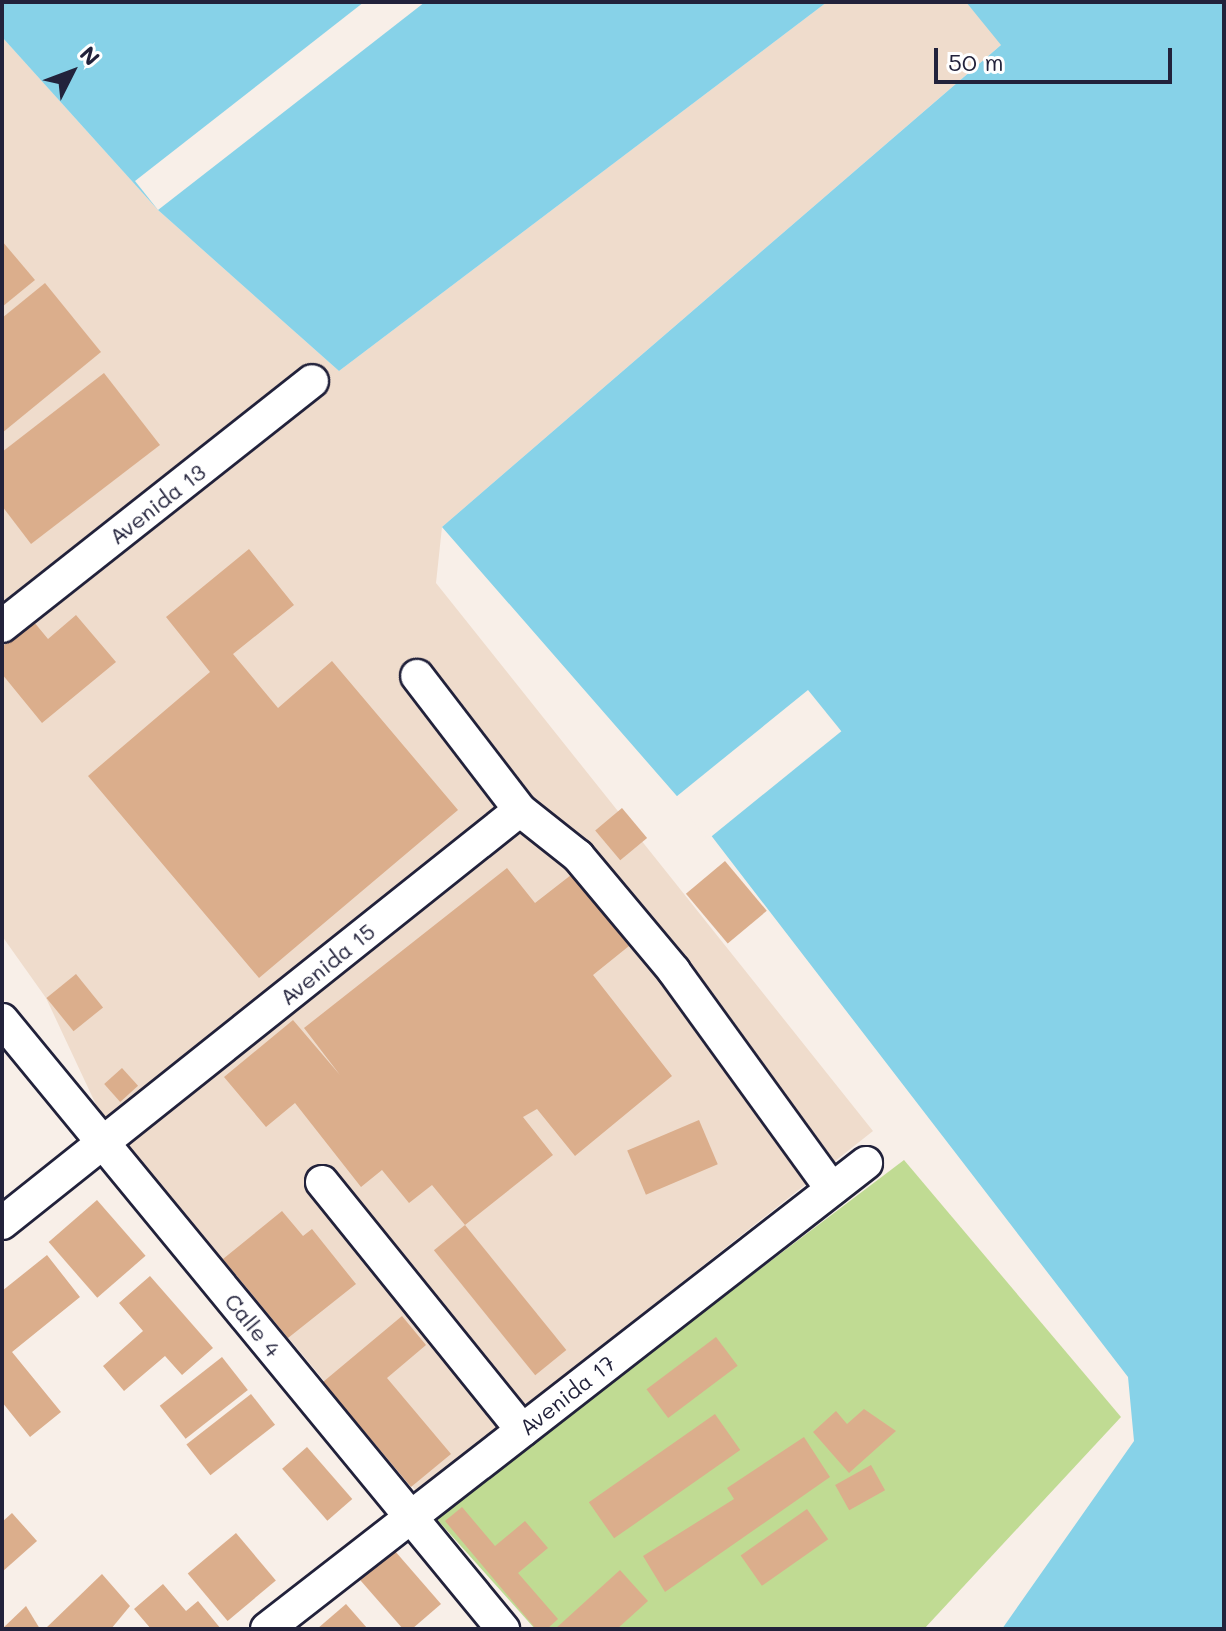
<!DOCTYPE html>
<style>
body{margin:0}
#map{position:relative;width:1226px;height:1631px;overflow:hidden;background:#f8efe8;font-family:Mali,sans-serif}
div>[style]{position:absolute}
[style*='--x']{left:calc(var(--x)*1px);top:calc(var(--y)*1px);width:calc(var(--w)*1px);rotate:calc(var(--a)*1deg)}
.built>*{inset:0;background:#efdccc}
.green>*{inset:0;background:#c0db93}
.water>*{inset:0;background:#87d2e8}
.pier>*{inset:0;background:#f8efe8;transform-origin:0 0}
.building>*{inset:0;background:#dbae8c;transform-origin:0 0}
.roads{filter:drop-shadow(2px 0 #22223b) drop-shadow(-2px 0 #22223b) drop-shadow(0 2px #22223b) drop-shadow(0 -2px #22223b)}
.minor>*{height:32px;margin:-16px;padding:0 16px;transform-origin:16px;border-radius:16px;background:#fff}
span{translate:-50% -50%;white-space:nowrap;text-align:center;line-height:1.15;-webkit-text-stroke:7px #fff;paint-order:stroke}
.street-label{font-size:22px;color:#22223b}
.frame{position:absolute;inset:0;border:4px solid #22223b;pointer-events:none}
.north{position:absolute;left:32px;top:32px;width:80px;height:80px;-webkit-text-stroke:6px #fff;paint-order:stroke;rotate:48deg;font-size:22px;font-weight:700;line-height:32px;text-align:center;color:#22223b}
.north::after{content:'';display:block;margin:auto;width:28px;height:36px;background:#22223b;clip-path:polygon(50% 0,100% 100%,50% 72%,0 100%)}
.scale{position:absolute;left:934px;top:48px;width:238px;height:36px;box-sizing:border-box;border:4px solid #22223b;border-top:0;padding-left:10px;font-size:24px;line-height:28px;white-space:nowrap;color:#22223b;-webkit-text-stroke:6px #fff;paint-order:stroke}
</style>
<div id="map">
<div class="built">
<i style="clip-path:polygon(827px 2px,966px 2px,1002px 44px,442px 527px,436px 583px,873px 1131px,417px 1492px,99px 1111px,46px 998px,2px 936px,2px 37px,158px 210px,339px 371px)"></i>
</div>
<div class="green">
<i style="clip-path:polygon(904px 1160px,1121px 1417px,924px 1629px,535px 1629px,434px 1516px)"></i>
</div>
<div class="water">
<i style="clip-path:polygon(2px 2px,827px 2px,339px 371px,158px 210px,2px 37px)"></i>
<i style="clip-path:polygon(966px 2px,1224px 2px,1224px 1629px,1002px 1629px,1134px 1441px,1128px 1377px,710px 834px,442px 527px,1001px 45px)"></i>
</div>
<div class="pier">
<i style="clip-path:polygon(364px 2px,425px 2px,158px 210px,135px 181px)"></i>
<i style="left:808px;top:690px;width:53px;height:172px;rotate:51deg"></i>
</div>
<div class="building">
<i style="clip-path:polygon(2px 241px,35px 280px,2px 307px)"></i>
<i style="clip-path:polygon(45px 283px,101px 352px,2px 433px,2px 318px)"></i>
<i style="clip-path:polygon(104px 373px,160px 445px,31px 544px,2px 506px,2px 452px)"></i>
<i style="clip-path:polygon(249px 549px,294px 605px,233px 654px,278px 708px,332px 661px,458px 810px,259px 978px,88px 776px,210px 672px,166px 617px)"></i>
<i style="clip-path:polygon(76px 615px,116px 662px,42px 723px,2px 674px,2px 647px,34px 622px,48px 639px)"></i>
<i style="left:622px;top:808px;width:39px;height:35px;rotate:50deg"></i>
<i style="left:725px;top:861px;width:65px;height:51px;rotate:50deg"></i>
<i style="clip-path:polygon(507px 868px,535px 903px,571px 875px,629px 946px,593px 975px,672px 1076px,575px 1156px,537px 1109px,523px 1117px,553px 1155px,465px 1225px,432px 1185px,409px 1203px,382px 1170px,361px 1187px,295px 1103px,266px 1127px,224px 1077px,293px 1020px,340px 1075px,304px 1028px)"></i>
<i style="left:76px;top:974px;width:43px;height:38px;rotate:51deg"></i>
<i style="left:122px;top:1068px;width:24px;height:24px;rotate:48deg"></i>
<i style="left:699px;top:1120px;width:48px;height:78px;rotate:67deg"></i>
<i style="left:97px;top:1200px;width:74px;height:64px;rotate:49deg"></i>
<i style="clip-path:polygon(282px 1211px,303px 1236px,312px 1229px,356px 1284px,288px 1338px,223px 1259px)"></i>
<i style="left:465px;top:1225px;width:161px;height:40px;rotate:51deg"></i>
<i style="clip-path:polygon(47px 1255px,80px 1297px,12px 1352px,61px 1412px,30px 1437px,2px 1402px,2px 1291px)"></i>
<i style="clip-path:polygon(150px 1276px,213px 1348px,182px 1375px,165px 1356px,124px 1391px,103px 1366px,143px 1331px,119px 1303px)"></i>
<i style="clip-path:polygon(402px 1316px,426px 1345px,387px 1378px,451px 1454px,411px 1487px,323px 1382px)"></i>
<i style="left:716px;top:1337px;width:36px;height:87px;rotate:53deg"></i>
<i style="left:222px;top:1357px;width:42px;height:79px;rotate:52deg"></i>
<i style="left:251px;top:1394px;width:39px;height:82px;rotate:52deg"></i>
<i style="clip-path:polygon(864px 1409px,896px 1431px,849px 1473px,813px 1432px,836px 1411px,847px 1424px)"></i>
<i style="left:715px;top:1414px;width:44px;height:154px;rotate:55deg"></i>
<i style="clip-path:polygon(804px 1437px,830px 1477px,665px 1592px,643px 1556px,734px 1499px,727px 1488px)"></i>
<i style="left:307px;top:1447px;width:69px;height:33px;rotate:49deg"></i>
<i style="left:871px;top:1465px;width:29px;height:41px;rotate:61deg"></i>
<i style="clip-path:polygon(462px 1507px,495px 1546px,525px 1521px,548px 1548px,518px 1573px,558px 1619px,547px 1629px,536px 1629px,445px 1521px)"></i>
<i style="left:807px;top:1509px;width:37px;height:81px;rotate:55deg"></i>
<i style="clip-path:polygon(12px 1513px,37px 1541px,2px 1572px,2px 1522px)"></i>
<i style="left:236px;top:1533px;width:62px;height:63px;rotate:50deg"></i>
<i style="clip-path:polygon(388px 1543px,441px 1604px,412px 1629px,403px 1629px,354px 1573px)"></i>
<i style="clip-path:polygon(620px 1570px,648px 1601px,617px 1629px,555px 1629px)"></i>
<i style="clip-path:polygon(102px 1574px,130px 1606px,111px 1629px,45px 1629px)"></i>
<i style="clip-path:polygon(163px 1584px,186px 1611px,198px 1601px,221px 1629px,151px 1629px,134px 1609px)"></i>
<i style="clip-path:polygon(346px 1604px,367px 1628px,317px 1629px)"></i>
<i style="clip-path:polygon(26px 1606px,40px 1629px,2px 1629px)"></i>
</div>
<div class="roads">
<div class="minor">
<i style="--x:2;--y:626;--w:395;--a:-38.3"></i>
<i style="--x:520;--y:810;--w:74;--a:38.4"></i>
<i style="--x:578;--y:856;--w:150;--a:50.1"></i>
<i style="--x:674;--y:971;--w:269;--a:54.1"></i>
<i style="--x:2;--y:1020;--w:789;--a:50.56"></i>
<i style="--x:322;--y:1182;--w:319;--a:51.1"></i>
<i style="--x:2;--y:1223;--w:662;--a:-38.57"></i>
<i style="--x:520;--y:810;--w:169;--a:-127.5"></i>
<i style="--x:267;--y:1629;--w:759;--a:-37.88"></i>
</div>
</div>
<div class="street-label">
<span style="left:157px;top:504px;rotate:-38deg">Avenida 13</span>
<span style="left:327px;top:964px;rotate:-39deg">Avenida 15</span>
<span style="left:253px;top:1325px;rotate:51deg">Calle 4</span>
<span style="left:567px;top:1395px;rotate:-38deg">Avenida 17</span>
</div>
<div class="frame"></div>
<div class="north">N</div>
<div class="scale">50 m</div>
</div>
